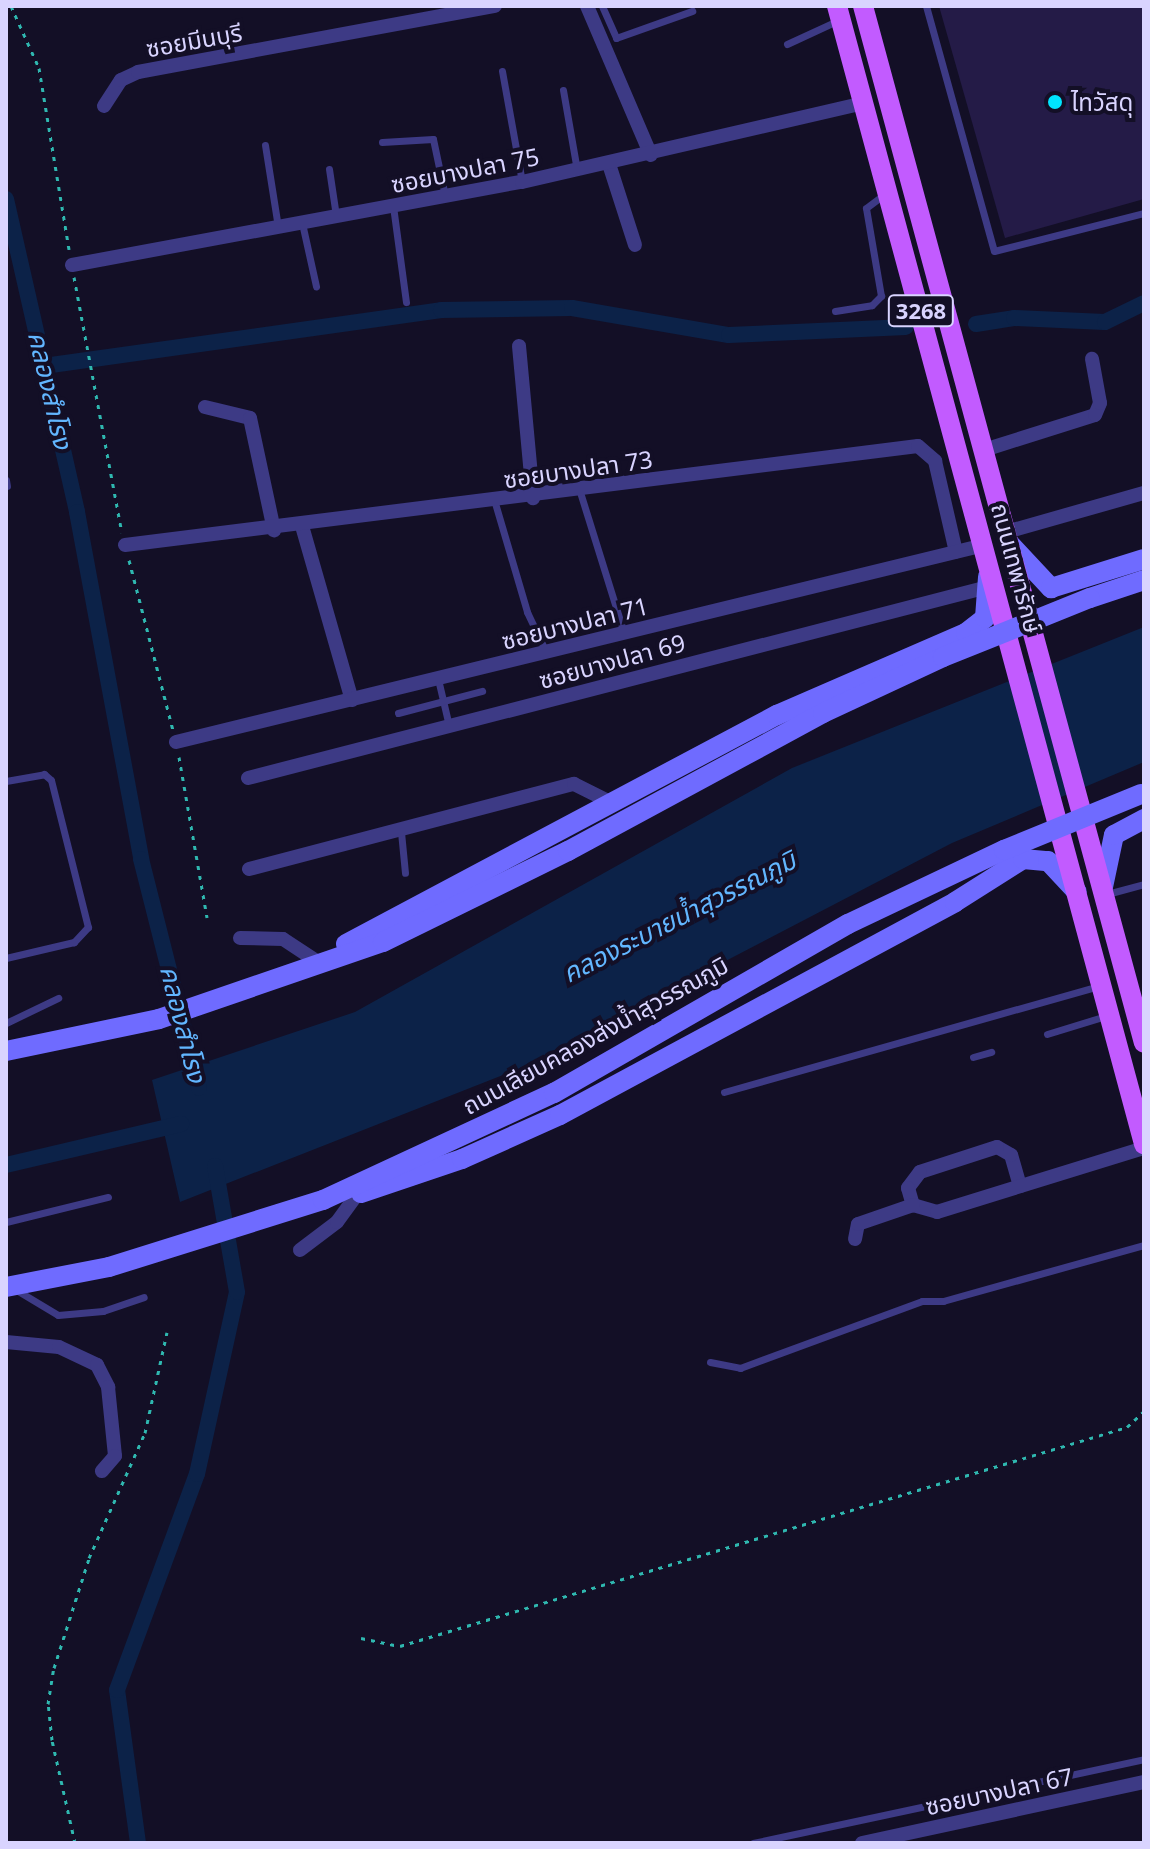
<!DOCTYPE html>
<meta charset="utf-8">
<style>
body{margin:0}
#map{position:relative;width:1150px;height:1849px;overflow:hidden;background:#130f26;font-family:"Noto Sans","Noto Sans Thai",sans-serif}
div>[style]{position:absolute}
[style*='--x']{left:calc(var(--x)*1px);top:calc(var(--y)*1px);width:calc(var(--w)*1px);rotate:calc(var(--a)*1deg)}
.water>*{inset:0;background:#0c2248}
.canal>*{height:16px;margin:-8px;padding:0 8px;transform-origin:8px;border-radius:8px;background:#0c2248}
.building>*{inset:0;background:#241b47}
.path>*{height:3px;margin-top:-1.5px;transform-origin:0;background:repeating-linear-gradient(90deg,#2fb8b0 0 4px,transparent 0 10px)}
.lane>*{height:7px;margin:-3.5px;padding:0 3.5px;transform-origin:3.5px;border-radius:3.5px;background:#3d3a85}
.street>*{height:14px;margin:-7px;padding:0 7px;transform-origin:7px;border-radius:7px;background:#3d3a85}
.secondary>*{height:20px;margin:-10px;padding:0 10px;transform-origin:10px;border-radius:10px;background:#6f6bff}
.primary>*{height:20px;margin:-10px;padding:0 10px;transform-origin:10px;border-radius:10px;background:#c25bff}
.secondary-bridge>*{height:20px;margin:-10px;padding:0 10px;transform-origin:10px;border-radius:10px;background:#6f6bff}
.dots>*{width:22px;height:22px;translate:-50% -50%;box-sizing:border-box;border:4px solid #130f26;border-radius:50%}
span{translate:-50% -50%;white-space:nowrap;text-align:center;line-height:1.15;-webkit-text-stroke:8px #130f26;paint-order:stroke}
.shield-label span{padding:2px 6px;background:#130f26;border:2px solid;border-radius:6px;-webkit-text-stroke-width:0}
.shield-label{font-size:22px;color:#d9d4ff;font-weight:700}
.street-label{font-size:24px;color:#d9d4ff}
.poi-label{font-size:24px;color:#d9d4ff}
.left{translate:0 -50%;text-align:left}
.water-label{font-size:26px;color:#62b6ff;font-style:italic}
.frame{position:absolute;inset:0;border:8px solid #d9d4ff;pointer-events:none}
</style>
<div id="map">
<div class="water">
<i style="clip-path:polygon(1144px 627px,1144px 762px,952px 843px,518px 1069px,180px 1202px,152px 1080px,355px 1012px,792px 768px)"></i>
</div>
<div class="canal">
<i style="--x:6;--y:199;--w:321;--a:77.2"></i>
<i style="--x:77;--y:512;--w:353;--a:79.5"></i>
<i style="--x:141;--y:859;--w:236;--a:75.8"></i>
<i style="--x:976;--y:324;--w:38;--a:-9"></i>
<i style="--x:1014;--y:318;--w:91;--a:2.5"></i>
<i style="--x:1105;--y:322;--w:43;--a:-26"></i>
<i style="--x:44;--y:366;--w:401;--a:-8"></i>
<i style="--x:441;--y:310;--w:131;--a:-0.9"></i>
<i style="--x:572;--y:308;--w:159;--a:9.8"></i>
<i style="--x:729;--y:335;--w:177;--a:-2.6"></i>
<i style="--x:6;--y:1165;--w:180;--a:-13.2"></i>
<i style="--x:138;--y:1843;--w:154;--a:-97.8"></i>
<i style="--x:117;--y:1690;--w:230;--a:-69.7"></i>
<i style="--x:197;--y:1474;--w:186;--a:-77.6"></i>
<i style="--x:237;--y:1292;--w:128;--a:-99.9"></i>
</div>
<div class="building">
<i style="clip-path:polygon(939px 6px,1144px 6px,1144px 199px,1005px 238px)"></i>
</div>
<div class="path">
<i style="--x:11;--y:6;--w:68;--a:65.7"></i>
<i style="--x:39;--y:68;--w:184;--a:80.6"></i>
<i style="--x:74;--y:277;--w:260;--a:79.4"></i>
<i style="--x:129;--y:560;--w:176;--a:75.5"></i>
<i style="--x:179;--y:757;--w:163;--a:80.1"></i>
<i style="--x:361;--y:1638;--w:40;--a:12"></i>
<i style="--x:400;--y:1646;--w:759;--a:-16.76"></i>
<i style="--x:1127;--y:1427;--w:23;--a:-43"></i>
<i style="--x:75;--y:1843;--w:106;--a:-102.6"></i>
<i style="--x:52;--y:1740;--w:36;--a:-96"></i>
<i style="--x:48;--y:1704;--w:36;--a:-81"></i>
<i style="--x:54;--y:1668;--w:115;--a:-72.3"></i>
<i style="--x:89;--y:1558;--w:137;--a:-65.9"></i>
<i style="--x:145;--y:1433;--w:103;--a:-77.7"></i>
</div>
<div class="lane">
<i style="--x:602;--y:6;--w:35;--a:66"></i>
<i style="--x:616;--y:38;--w:81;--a:-19.6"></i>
<i style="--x:926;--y:6;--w:254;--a:74.5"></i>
<i style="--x:994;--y:251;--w:155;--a:-14.2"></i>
<i style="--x:787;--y:44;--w:57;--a:-24.8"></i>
<i style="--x:502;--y:71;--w:113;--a:79.8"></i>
<i style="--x:563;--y:90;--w:81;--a:80.1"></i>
<i style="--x:382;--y:142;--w:51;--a:-3.4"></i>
<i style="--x:433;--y:139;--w:58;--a:78.1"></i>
<i style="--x:265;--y:145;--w:83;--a:81"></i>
<i style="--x:329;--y:169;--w:48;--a:81.5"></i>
<i style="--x:393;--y:206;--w:97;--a:82.3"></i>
<i style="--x:302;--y:223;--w:65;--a:77.5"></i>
<i style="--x:835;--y:311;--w:37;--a:-9"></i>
<i style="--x:872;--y:305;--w:13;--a:-45"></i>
<i style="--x:881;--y:296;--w:89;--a:-99.7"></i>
<i style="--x:866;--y:208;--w:25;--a:-37"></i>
<i style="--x:6;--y:480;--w:6;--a:81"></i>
<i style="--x:580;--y:492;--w:148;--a:72.7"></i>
<i style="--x:495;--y:503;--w:114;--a:73.6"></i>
<i style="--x:527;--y:612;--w:44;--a:64.6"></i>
<i style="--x:438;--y:679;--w:48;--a:76.8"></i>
<i style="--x:398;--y:713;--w:87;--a:-14.7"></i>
<i style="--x:6;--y:781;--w:39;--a:-10"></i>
<i style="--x:44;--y:774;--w:9;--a:41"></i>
<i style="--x:51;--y:780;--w:152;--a:75.9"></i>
<i style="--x:88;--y:927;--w:21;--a:133"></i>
<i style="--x:74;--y:942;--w:70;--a:166.8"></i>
<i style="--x:401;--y:832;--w:41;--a:84.4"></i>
<i style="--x:1107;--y:894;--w:38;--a:-15"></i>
<i style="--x:6;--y:1023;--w:58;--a:-25.7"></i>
<i style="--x:1047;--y:1034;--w:65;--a:-17"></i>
<i style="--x:973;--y:1057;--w:19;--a:-16"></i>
<i style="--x:724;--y:1092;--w:392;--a:-15.8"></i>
<i style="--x:6;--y:1222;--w:105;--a:-13.8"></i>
<i style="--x:13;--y:1288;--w:52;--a:31"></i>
<i style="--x:58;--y:1315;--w:45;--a:-5.1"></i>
<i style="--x:103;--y:1311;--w:43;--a:-18.9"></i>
<i style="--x:710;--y:1362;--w:31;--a:11"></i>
<i style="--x:740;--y:1368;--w:194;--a:-20.2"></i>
<i style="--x:922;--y:1301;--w:21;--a:0"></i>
<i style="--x:943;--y:1301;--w:209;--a:-15.6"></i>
<i style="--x:753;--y:1843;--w:400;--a:-12.1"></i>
</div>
<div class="street">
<i style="--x:587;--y:6;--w:162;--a:66.8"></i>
<i style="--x:104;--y:106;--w:31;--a:-57"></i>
<i style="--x:121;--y:80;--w:19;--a:-25"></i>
<i style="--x:138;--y:72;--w:363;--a:-10.5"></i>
<i style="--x:609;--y:164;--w:85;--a:72.2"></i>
<i style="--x:72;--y:265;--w:458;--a:-10.5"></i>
<i style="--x:522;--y:182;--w:351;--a:-13"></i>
<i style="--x:519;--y:346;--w:153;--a:84.7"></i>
<i style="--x:205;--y:407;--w:46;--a:13.7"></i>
<i style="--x:250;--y:418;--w:115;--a:77.9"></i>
<i style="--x:984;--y:450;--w:116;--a:-17.5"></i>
<i style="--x:1095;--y:415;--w:13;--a:-67"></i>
<i style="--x:1100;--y:403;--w:45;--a:-100.3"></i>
<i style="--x:302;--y:526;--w:181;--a:74"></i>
<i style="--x:1006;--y:532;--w:143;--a:-15.8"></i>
<i style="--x:125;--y:545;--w:799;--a:-7.12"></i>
<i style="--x:918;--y:446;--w:23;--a:41"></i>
<i style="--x:935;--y:461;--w:93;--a:77"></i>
<i style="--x:176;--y:742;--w:832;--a:-13.7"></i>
<i style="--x:248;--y:778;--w:764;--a:-14.47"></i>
<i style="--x:249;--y:869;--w:336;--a:-14.7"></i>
<i style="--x:574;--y:784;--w:42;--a:26.6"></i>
<i style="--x:240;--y:938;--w:43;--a:1.3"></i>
<i style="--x:283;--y:939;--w:42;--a:33.3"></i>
<i style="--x:1020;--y:1186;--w:32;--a:-106"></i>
<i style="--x:1011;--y:1155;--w:16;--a:-150"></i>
<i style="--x:997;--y:1147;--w:81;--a:162"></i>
<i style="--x:920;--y:1172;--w:20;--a:127"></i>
<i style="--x:908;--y:1188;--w:18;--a:74"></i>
<i style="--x:913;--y:1205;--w:25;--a:16"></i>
<i style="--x:937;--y:1212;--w:217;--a:-17.2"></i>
<i style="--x:855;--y:1239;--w:15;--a:-79"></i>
<i style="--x:858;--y:1224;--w:58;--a:-19.1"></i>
<i style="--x:300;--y:1250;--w:46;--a:-37.1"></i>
<i style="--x:337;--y:1222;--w:36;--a:-54"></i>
<i style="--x:6;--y:1342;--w:53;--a:5.4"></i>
<i style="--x:59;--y:1347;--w:42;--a:25.3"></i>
<i style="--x:97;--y:1365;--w:25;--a:63"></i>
<i style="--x:108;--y:1387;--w:69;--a:84.2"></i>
<i style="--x:115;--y:1456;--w:20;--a:131"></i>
<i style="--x:862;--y:1843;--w:289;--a:-12.2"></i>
</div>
<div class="secondary">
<i style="--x:1009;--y:543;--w:62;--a:47"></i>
<i style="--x:1051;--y:588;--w:97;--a:-17.3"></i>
<i style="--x:1090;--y:598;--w:57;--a:-18.4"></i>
<i style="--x:1103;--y:887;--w:53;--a:-78.1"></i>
<i style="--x:1114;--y:835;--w:34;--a:-28"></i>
<i style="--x:346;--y:944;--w:488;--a:-28"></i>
<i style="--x:777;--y:715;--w:206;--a:-23.5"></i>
<i style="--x:966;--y:633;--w:24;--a:-38"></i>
<i style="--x:985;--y:618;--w:41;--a:-85.8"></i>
<i style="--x:6;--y:1051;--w:156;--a:-11.8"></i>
<i style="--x:159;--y:1019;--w:237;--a:-19"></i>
<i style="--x:383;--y:942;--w:206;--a:-26.2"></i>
<i style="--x:568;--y:851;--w:290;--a:-28.4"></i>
<i style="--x:823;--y:713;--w:132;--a:-25"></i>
<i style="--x:361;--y:1193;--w:107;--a:-18.6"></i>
<i style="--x:462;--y:1159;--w:107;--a:-24.2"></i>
<i style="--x:560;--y:1115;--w:449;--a:-28.3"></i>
<i style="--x:955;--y:902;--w:80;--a:-32.3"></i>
<i style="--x:1023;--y:859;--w:25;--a:5"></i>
<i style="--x:1048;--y:861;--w:42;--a:46.9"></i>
<i style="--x:6;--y:1287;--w:105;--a:-11"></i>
<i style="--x:109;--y:1267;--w:224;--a:-17.4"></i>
<i style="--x:323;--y:1200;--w:255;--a:-24.9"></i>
<i style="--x:554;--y:1093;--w:339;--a:-29.9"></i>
<i style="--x:848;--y:924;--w:173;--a:-25.4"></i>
</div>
<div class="primary">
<i style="--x:837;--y:6;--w:1179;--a:74.9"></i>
<i style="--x:863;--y:6;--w:1074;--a:74.84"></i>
</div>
<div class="secondary-bridge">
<i style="--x:943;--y:657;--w:158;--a:-21.9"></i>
<i style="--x:1004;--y:850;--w:148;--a:-22.2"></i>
</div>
<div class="dots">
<i style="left:1055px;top:102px;background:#00e5ff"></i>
</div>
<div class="shield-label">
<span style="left:921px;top:311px">3268</span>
</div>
<div class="street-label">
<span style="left:194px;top:40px;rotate:-10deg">ซอยมีนบุรี</span>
<span style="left:465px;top:170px;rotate:-11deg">ซอยบางปลา 75</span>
<span style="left:578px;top:469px;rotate:-8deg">ซอยบางปลา 73</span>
<span style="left:1017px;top:568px;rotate:75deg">ถนนเทพารักษ์</span>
<span style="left:575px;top:623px;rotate:-14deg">ซอยบางปลา 71</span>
<span style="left:612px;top:661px;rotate:-15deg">ซอยบางปลา 69</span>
<span style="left:595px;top:1035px;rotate:-29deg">ถนนเลียบคลองส่งน้ำสุวรรณภูมิ</span>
<span style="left:999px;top:1791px;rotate:-12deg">ซอยบางปลา 67</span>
</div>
<div class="poi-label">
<span class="left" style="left:1071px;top:102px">ไทวัสดุ</span>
</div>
<div class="water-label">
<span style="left:50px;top:390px;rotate:77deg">คลองสำโรง</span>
<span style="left:679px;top:917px;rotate:-27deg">คลองระบายน้ำสุวรรณภูมิ</span>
<span style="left:183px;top:1024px;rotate:76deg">คลองสำโรง</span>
</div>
<div class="frame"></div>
</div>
